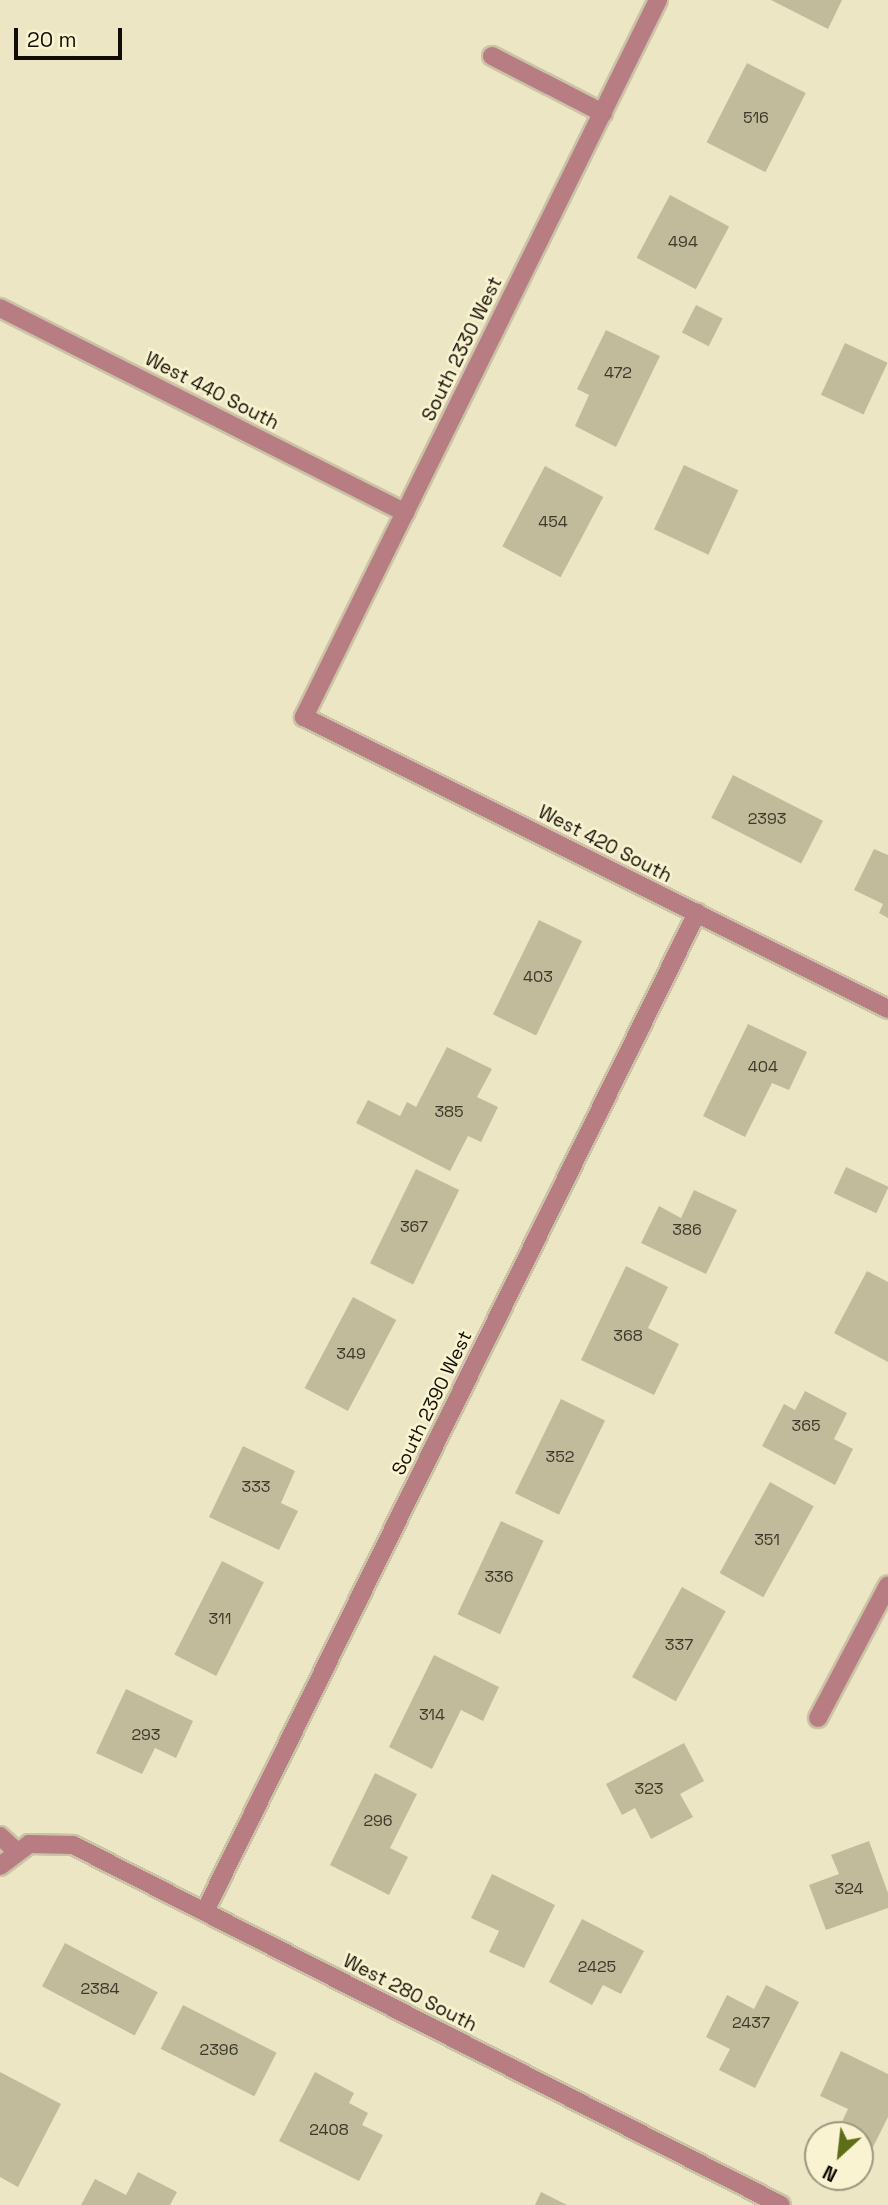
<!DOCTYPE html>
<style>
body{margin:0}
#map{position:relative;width:888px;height:2205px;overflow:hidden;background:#ede6c5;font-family:"Space Grotesk",sans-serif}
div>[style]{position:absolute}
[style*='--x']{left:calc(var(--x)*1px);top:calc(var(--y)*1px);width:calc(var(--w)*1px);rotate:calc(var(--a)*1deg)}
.building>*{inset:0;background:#c2bb9b;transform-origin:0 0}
.roads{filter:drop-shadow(2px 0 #cac3a6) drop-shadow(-2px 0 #cac3a6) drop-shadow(0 2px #cac3a6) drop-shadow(0 -2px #cac3a6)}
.minor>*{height:18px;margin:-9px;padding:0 9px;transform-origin:9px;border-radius:9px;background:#b87c83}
span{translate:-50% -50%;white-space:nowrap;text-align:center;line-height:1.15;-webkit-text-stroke:5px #faf3d2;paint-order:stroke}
.number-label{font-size:16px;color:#3c392a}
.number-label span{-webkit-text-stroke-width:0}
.street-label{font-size:19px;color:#100e04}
.north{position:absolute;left:804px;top:2121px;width:70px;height:70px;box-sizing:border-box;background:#faf3d2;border:2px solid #9c9780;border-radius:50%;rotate:207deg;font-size:19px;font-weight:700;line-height:28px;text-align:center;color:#100e04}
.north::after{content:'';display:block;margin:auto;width:24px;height:32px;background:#5e6d18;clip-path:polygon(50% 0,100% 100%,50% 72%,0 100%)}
.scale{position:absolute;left:14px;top:28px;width:108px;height:32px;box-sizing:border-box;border:4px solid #100e04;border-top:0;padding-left:9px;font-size:21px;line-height:24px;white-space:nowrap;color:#100e04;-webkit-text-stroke:5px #faf3d2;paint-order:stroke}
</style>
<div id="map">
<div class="building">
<i style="clip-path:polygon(771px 0,842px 0,828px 29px)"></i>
<i style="left:747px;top:63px;width:66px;height:89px;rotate:27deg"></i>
<i style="left:670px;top:195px;width:67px;height:71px;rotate:28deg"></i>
<i style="left:696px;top:305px;width:30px;height:31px;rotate:27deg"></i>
<i style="clip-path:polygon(606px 330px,660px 356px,616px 447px,575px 426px,589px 395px,577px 389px)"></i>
<i style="left:845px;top:343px;width:47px;height:57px;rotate:25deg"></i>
<i style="left:684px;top:465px;width:60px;height:71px;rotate:25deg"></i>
<i style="left:545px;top:466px;width:66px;height:91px;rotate:28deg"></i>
<i style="left:733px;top:775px;width:101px;height:48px;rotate:27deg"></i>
<i style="clip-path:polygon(874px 849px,888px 855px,888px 918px,879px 913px,883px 904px,854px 890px)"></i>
<i style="left:539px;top:920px;width:48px;height:105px;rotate:26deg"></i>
<i style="clip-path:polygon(748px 1024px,807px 1052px,789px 1090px,772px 1083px,745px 1137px,703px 1116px)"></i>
<i style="clip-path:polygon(447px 1047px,492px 1069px,477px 1097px,498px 1107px,481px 1142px,468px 1136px,450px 1171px,356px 1123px,368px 1100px,400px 1116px,407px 1102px,416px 1107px)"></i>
<i style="left:846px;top:1167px;width:47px;height:29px;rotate:25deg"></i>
<i style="left:416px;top:1169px;width:48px;height:105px;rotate:26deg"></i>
<i style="clip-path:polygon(694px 1190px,737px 1210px,706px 1274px,641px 1243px,659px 1206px,681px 1218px)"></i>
<i style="clip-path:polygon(626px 1266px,668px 1287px,648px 1328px,679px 1344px,654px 1395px,581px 1360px)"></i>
<i style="clip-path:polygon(867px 1271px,888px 1282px,888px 1362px,834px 1333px)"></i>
<i style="left:353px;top:1297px;width:49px;height:103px;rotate:28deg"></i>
<i style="clip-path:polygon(805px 1391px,847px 1413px,834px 1439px,853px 1449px,835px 1485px,762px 1446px,784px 1404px,795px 1410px)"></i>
<i style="left:561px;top:1399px;width:49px;height:105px;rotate:26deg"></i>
<i style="clip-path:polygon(243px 1446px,295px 1471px,281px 1503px,298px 1511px,279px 1550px,209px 1517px)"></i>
<i style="left:770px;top:1482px;width:50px;height:104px;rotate:29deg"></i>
<i style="left:501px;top:1521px;width:47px;height:103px;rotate:25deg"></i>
<i style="left:222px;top:1561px;width:47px;height:105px;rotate:27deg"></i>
<i style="left:682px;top:1587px;width:50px;height:103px;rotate:29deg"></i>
<i style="clip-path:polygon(434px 1655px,499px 1687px,483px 1721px,461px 1710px,432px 1769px,389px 1747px)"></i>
<i style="clip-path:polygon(126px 1689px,193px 1721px,176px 1758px,155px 1748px,142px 1774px,96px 1753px)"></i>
<i style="clip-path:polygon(684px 1743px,704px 1781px,680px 1794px,693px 1817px,651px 1839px,635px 1808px,622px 1815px,606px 1784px)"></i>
<i style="clip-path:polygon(375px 1773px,417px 1794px,390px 1848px,408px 1857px,389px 1895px,330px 1865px)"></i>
<i style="clip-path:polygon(869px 1841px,888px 1893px,888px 1908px,826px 1930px,809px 1885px,839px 1874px,831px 1855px)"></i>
<i style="clip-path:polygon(492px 1874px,555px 1905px,524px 1968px,489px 1952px,499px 1931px,471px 1918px)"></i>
<i style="clip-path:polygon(582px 1919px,644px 1951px,621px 1994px,603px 1985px,592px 2005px,549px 1982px)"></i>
<i style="left:65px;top:1943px;width:105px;height:49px;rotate:28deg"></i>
<i style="clip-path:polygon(766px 1985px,799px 2002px,755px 2088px,719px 2070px,730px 2049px,706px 2037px,727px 1995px,754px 2009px)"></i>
<i style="left:183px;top:2005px;width:105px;height:49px;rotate:27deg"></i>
<i style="clip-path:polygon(841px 2051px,888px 2074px,888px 2117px,873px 2147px,860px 2141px,860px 2135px,838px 2130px,848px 2109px,820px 2096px)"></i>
<i style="clip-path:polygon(0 2072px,61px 2104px,18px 2187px,0 2177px)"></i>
<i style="clip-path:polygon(315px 2072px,354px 2093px,349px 2103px,368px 2113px,362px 2125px,383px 2135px,359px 2181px,279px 2141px)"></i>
<i style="clip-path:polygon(138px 2172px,177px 2192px,170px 2205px,81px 2205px,95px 2179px,126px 2195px)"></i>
<i style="clip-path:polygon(541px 2192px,567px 2205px,535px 2205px)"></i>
</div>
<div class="roads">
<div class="minor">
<i style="--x:658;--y:0;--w:800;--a:116.28"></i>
<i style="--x:304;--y:717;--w:653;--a:26.57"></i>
<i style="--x:492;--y:56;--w:125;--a:27.2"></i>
<i style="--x:0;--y:308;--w:454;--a:26.8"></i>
<i style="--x:818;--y:1718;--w:150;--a:-62.2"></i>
<i style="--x:0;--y:1836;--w:22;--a:43"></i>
<i style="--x:0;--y:1866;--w:36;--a:-37"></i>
<i style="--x:29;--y:1844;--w:44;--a:1.3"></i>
<i style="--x:73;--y:1845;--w:794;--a:26.95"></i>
<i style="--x:205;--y:1911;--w:1113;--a:-63.76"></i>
</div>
</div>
<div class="number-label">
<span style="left:756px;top:118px">516</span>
<span style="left:683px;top:242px">494</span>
<span style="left:618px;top:373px">472</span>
<span style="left:553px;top:522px">454</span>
<span style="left:767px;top:819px">2393</span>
<span style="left:538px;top:977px">403</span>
<span style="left:763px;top:1067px">404</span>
<span style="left:449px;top:1112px">385</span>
<span style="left:414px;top:1227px">367</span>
<span style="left:687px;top:1230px">386</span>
<span style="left:628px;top:1336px">368</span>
<span style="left:351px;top:1354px">349</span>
<span style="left:806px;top:1426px">365</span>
<span style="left:560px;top:1457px">352</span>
<span style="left:256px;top:1487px">333</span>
<span style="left:767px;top:1540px">351</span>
<span style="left:499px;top:1577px">336</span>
<span style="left:220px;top:1619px">311</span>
<span style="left:679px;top:1645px">337</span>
<span style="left:432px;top:1715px">314</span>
<span style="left:146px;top:1735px">293</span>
<span style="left:649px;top:1789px">323</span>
<span style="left:378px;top:1821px">296</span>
<span style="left:849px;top:1889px">324</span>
<span style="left:597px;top:1967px">2425</span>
<span style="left:100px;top:1989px">2384</span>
<span style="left:751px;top:2023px">2437</span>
<span style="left:219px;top:2050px">2396</span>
<span style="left:329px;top:2130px">2408</span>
</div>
<div class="street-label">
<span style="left:462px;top:349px;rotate:-64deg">South 2330 West</span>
<span style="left:212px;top:391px;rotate:27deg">West 440 South</span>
<span style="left:605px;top:844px;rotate:27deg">West 420 South</span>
<span style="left:432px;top:1403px;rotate:-64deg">South 2390 West</span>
<span style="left:410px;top:1993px;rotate:27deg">West 280 South</span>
</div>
<div class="north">N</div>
<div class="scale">20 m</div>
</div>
